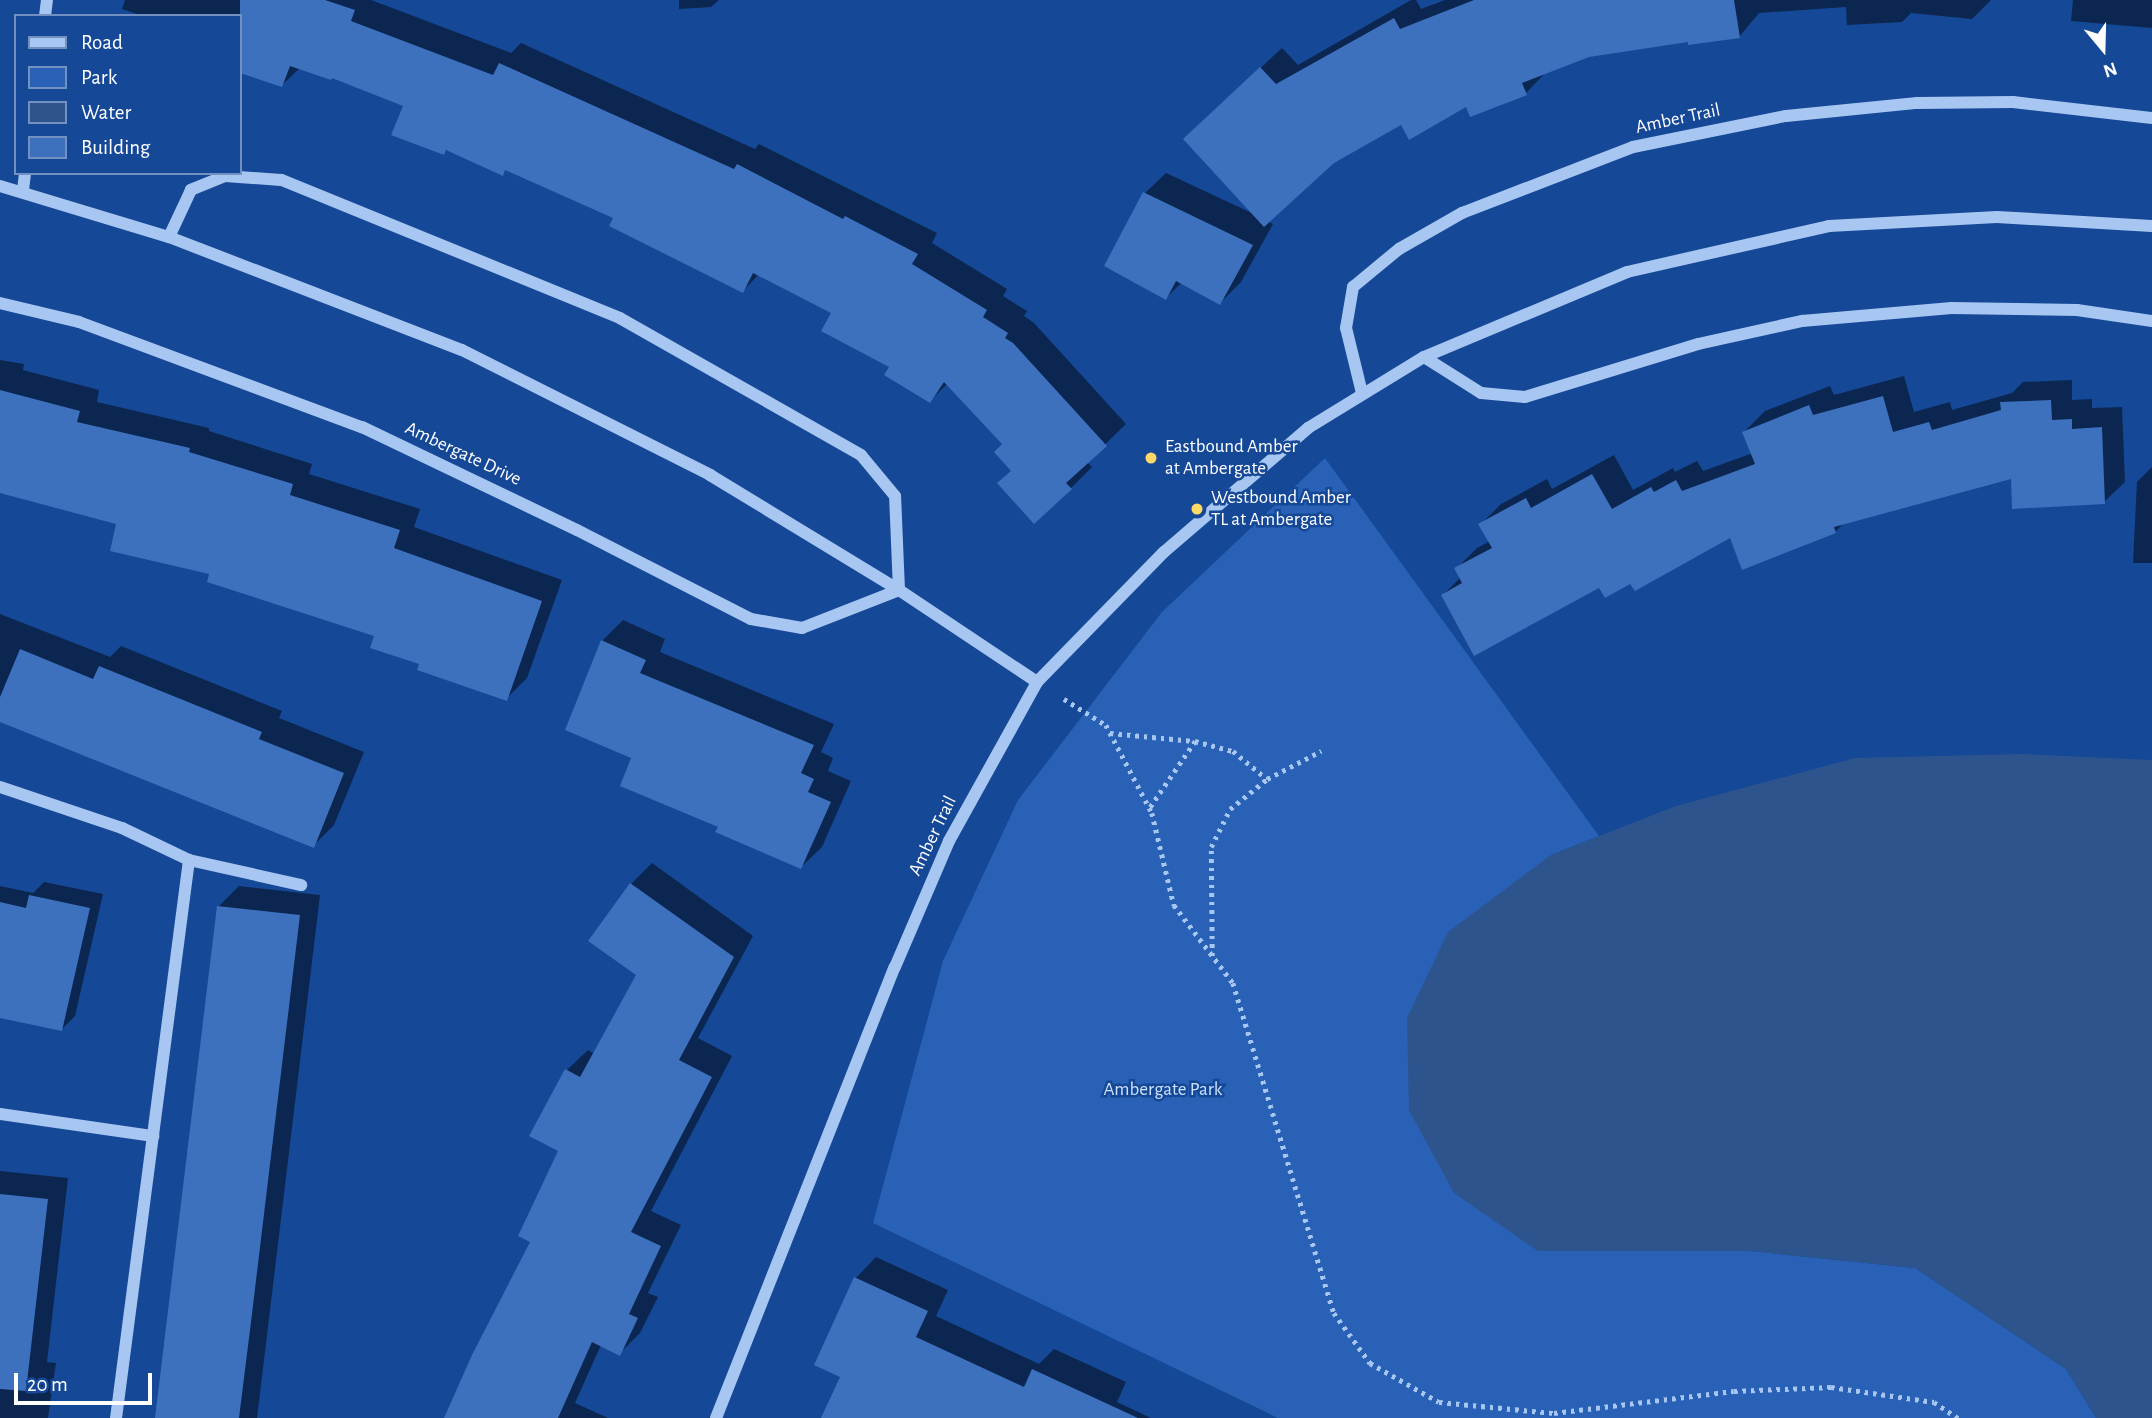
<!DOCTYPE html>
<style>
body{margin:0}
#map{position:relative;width:2152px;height:1418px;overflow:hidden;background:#154896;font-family:"Alegreya Sans",sans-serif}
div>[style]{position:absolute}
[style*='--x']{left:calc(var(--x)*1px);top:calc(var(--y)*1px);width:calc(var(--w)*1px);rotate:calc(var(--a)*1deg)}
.green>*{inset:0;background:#2861b5}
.water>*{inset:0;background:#2e548e}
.shadow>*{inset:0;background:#0007}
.building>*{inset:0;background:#3d71be}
.path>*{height:4.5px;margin-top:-2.25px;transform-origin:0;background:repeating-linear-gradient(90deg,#a7c6f2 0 3.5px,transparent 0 8.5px)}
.minor>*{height:12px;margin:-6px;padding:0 6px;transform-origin:6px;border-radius:6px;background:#a7c6f2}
.dots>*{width:19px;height:19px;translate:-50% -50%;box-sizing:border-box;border:4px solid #154896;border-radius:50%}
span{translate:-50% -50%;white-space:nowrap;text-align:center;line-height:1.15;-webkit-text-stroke:5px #154896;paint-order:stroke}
.street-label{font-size:19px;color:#fff}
.poi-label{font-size:19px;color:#fff}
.left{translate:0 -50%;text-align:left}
.park-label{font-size:19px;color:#cee1fc}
.legend{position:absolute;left:14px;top:14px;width:228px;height:161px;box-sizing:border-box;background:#154896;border:2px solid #7391c0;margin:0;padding:9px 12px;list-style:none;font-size:21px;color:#fff}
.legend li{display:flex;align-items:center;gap:14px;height:35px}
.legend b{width:35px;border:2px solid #7391c0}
.north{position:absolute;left:2068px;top:14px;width:70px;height:70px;-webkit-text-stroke:5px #154896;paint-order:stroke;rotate:161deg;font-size:19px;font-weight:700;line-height:28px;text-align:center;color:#fff}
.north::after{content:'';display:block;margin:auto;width:24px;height:32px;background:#fff;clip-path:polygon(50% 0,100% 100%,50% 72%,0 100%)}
.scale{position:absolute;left:14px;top:1373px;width:138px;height:32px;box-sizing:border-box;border:4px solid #fff;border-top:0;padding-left:9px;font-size:21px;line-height:24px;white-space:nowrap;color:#fff;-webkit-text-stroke:5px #154896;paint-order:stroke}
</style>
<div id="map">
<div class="green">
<i style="clip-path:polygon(1325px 458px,1599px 836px,1551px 855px,1750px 1251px,1915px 1268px,2066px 1369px,2096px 1418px,1278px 1418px,873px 1223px,943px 961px,1018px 800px,1162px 612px)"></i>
</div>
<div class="water">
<i style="clip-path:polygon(2021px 754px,2152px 760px,2152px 1418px,2096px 1418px,2066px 1369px,1915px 1268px,1750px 1251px,1538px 1251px,1454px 1193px,1409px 1110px,1407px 1018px,1448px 932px,1551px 855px,1676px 806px,1855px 758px)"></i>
</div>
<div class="shadow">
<i style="clip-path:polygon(125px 0,371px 0,511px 53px,521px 43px,755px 149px,759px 144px,937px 233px,932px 243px,1007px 289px,1003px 296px,1027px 311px,1024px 316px,1034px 323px,1126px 424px,1087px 462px,1092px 467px,1071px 488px,1013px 470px,1004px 444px,948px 383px,930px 401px,833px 313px,759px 274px,743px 291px,615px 217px,507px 169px,502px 173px,448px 149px,443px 153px,405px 105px,333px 76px,300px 68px,282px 85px,240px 71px,240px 16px,143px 16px,122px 9px)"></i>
<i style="clip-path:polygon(679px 0,719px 0,711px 7px,679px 9px)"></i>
<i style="clip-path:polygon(1411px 0,1416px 0,1421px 9px,1445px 0,1991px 0,1972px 19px,1911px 13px,1902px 22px,1847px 25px,1846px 7px,1759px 13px,1739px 37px,1689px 40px,1588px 55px,1547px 71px,1526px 93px,1467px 105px,1402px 123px,1333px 161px,1267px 221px,1273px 224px,1241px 282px,1220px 303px,1182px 282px,1166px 298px,1145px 193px,1166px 173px,1256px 215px,1206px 118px,1282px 48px,1298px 65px)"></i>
<i style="clip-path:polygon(2073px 0,2152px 0,2152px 28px,2071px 21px)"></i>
<i style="clip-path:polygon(0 360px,24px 364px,23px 370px,99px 390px,97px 402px,209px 428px,209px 431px,312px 464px,309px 474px,420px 509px,414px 527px,562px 580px,527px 678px,506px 699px,421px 663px,376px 635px,211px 573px,118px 523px,0 491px)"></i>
<i style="clip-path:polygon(1904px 376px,1914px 412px,1950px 402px,1952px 410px,2012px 393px,2023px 382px,2072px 380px,2072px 400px,2092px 399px,2092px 408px,2122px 407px,2125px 482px,2104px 502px,2012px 476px,1845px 522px,1835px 532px,1731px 536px,1631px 582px,1443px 595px,1461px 577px,1456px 569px,1477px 548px,1490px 541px,1481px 524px,1501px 504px,1547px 479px,1552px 489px,1614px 455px,1633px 490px,1673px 468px,1675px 472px,1697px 461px,1703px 471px,1753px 453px,1744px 432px,1765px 411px,1830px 386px,1834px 395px)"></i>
<i style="clip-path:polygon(2152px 467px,2152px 563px,2133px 563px,2137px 482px)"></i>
<i style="clip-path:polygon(0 614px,110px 657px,121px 646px,282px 711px,279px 718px,364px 752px,334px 825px,313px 846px,0 720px)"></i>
<i style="clip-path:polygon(623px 620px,665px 639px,660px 652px,834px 724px,821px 752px,833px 758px,828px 771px,851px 781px,822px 847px,801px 867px,720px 826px,633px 757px,602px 641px)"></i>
<i style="clip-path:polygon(652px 863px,753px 936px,698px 1038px,732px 1056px,651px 1211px,681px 1225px,648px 1293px,658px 1297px,640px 1333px,619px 1354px,601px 1345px,575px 1403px,608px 1418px,446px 1418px,532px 1241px,560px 1151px,567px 1070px,588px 1050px,595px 1054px,638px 974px,631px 884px)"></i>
<i style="clip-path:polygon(44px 882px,103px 894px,75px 1016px,62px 1029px,0 1004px,0 886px,33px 893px)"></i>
<i style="clip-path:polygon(239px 886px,320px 895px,257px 1418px,157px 1418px,218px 907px)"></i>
<i style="clip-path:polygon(0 1171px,68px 1178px,47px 1362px,56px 1363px,48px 1418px,0 1418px)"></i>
<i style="clip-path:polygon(876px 1257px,948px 1290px,936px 1316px,1039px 1364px,1054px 1349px,1126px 1382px,1117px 1402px,1151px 1418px,823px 1418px,842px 1376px,856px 1278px)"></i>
</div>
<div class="building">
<i style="clip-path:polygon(240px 0,325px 0,355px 10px,351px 21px,493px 75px,499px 63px,734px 169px,737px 164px,843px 219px,845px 216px,918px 254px,912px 264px,987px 310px,983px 317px,1008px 333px,1005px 338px,1013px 343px,1107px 446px,1066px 483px,1072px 489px,1034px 524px,997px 483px,1011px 471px,994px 452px,1002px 444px,944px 382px,930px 403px,884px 375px,889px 367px,821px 331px,831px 313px,753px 273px,743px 293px,609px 226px,613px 218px,505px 170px,503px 176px,446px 150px,444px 155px,391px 135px,403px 106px,332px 78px,331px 80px,290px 66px,282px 87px,240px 73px)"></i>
<i style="clip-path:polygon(1474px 0,1734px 0,1740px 38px,1688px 45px,1688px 42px,1589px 57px,1522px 83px,1527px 95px,1470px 117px,1466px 107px,1409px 140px,1401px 125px,1334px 163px,1264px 227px,1183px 139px,1260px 67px,1276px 84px,1394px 18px,1400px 29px)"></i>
<i style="clip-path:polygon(1143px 192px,1253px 245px,1220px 305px,1176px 281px,1166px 300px,1104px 266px)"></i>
<i style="clip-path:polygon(0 390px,80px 411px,77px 422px,190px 448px,189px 452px,293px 484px,290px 495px,400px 530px,394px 548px,542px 601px,507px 701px,417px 670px,419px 664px,370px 648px,374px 636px,207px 582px,209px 574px,110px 551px,116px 524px,0 493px)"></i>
<i style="clip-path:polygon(1883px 396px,1893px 432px,1929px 422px,1932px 430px,2001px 410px,2000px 402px,2051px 400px,2052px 420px,2072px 419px,2072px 429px,2102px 427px,2105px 504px,2012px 509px,2011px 479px,1834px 527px,1836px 533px,1742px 570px,1730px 538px,1635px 591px,1630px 584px,1605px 598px,1599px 588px,1474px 656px,1441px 595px,1462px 583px,1454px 568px,1492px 548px,1478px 524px,1526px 498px,1531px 508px,1592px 474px,1612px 509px,1651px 487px,1654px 492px,1676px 480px,1682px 491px,1755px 464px,1742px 432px,1809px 405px,1813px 415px)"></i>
<i style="clip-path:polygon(601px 640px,646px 660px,640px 673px,814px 745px,801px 773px,814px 779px,808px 792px,831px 802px,801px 869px,715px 832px,718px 827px,620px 786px,631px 758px,565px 730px)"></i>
<i style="clip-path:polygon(20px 649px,93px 679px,99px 666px,262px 732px,259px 739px,344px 773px,314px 848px,0 722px,0 697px)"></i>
<i style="clip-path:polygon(630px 883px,734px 957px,679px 1060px,712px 1077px,631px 1232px,661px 1246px,629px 1314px,638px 1318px,620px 1356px,592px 1342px,558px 1418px,444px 1418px,472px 1355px,530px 1242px,518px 1236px,558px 1151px,529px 1136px,565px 1069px,580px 1077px,636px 975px,588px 941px)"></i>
<i style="clip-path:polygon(29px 895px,90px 908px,62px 1031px,0 1018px,0 902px,26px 908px)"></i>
<i style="clip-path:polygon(217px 906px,300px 915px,251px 1322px,239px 1418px,155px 1418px)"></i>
<i style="clip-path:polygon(0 1194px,48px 1199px,26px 1391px,0 1389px)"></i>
<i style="clip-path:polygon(854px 1277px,928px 1311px,916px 1337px,1024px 1387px,1032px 1369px,1138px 1418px,821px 1418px,840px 1377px,814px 1365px)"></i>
</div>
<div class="path">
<i style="--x:1064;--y:699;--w:49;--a:31.8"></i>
<i style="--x:1106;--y:725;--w:99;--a:62.4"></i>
<i style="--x:1152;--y:813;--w:95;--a:76.6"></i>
<i style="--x:1174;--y:905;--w:98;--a:52.9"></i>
<i style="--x:1233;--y:983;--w:345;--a:73"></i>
<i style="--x:1334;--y:1313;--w:62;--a:54.2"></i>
<i style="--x:1370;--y:1363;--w:79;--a:29.5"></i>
<i style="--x:1439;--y:1402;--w:116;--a:5.5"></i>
<i style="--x:1554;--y:1413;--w:181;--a:-7"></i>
<i style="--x:1734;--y:1391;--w:97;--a:-2.4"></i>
<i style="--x:1831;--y:1387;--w:104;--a:8.3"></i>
<i style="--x:1934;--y:1402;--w:29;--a:34"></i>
<i style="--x:1110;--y:733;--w:84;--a:5.4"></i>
<i style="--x:1150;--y:807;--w:80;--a:-55.7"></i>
<i style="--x:1195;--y:741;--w:39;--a:15"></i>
<i style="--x:1233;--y:751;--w:44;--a:39.5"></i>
<i style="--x:1212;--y:956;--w:109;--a:-90.5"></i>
<i style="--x:1211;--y:847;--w:42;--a:-63.4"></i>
<i style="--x:1230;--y:809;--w:48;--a:-39"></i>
<i style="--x:1267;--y:779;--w:61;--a:-27.4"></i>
</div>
<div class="minor">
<i style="--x:45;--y:16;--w:16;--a:-83"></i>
<i style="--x:0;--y:186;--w:177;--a:16.8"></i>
<i style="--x:169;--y:237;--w:314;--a:21.1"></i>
<i style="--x:462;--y:350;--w:278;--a:26.7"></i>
<i style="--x:710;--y:475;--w:221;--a:31.3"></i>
<i style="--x:899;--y:590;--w:166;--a:33.7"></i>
<i style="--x:23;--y:190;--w:17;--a:-83"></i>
<i style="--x:0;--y:303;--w:81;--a:13.5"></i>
<i style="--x:79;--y:322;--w:302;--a:20.4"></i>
<i style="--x:362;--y:427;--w:238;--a:25.6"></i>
<i style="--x:577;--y:530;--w:195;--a:27.1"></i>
<i style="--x:751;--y:619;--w:52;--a:10"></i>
<i style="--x:802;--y:628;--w:104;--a:-21.4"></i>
<i style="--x:899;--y:590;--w:94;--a:-92.4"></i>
<i style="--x:895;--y:496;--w:53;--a:-129.7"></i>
<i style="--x:861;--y:455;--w:277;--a:-150.4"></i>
<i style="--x:620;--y:318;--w:366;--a:-157.8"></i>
<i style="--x:281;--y:180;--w:56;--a:-175.9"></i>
<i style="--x:225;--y:176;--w:37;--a:158"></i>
<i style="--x:191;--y:190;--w:52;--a:115.1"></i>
<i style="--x:1424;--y:357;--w:67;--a:32.3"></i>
<i style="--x:1481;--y:393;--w:44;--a:5.2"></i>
<i style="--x:1525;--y:397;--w:181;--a:-17"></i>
<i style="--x:1698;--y:344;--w:107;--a:-12.5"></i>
<i style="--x:1802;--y:321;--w:150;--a:-5"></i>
<i style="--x:1951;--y:308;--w:126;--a:0.9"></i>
<i style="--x:2077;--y:310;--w:76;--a:8.3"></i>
<i style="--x:1362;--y:393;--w:67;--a:-103.8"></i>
<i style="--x:1346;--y:328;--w:42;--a:-80.3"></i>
<i style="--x:1353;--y:287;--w:60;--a:-39.6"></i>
<i style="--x:1399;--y:249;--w:73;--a:-29.7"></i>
<i style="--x:1462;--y:213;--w:183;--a:-21.1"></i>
<i style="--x:1633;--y:147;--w:156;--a:-11.5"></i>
<i style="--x:1786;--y:116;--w:132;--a:-5.7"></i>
<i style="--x:1917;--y:103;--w:96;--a:-0.6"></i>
<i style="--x:2013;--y:102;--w:140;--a:6.6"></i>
<i style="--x:0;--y:787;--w:129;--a:18.6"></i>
<i style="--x:122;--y:828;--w:74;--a:25.5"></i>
<i style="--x:189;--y:860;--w:563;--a:97.45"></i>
<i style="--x:189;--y:860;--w:115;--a:12.6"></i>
<i style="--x:0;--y:1114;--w:155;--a:8.2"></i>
<i style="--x:716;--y:1418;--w:485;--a:-68.4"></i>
<i style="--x:895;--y:967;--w:137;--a:-66.8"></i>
<i style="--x:949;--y:841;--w:182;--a:-61"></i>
<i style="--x:1037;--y:682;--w:182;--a:-45.7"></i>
<i style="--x:1164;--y:552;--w:190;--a:-40.7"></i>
<i style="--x:1308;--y:428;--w:136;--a:-31.5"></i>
<i style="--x:1424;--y:357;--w:220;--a:-22.7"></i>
<i style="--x:1627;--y:272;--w:207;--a:-12.8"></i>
<i style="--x:1829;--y:226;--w:168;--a:-3.1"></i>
<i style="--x:1997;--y:217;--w:155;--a:3.3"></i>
</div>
<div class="dots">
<i style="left:1151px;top:458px;background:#ffd967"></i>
<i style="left:1197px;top:509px;background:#ffd967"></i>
</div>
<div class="street-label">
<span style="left:1678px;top:119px;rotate:-12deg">Amber Trail</span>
<span style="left:463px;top:454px;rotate:25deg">Ambergate Drive</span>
<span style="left:933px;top:836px;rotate:-64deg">Amber Trail</span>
</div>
<div class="poi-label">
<span class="left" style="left:1165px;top:458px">Eastbound Amber<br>at Ambergate</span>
<span class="left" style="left:1211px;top:509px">Westbound Amber<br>TL at Ambergate</span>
</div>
<div class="park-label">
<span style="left:1163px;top:1090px">Ambergate Park</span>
</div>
<ul class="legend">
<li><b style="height:9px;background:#a7c6f2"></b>Road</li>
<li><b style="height:19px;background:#2861b5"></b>Park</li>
<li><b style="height:19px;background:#2e548e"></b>Water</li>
<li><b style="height:19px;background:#3d71be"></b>Building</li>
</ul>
<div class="north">N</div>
<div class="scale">20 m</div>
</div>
